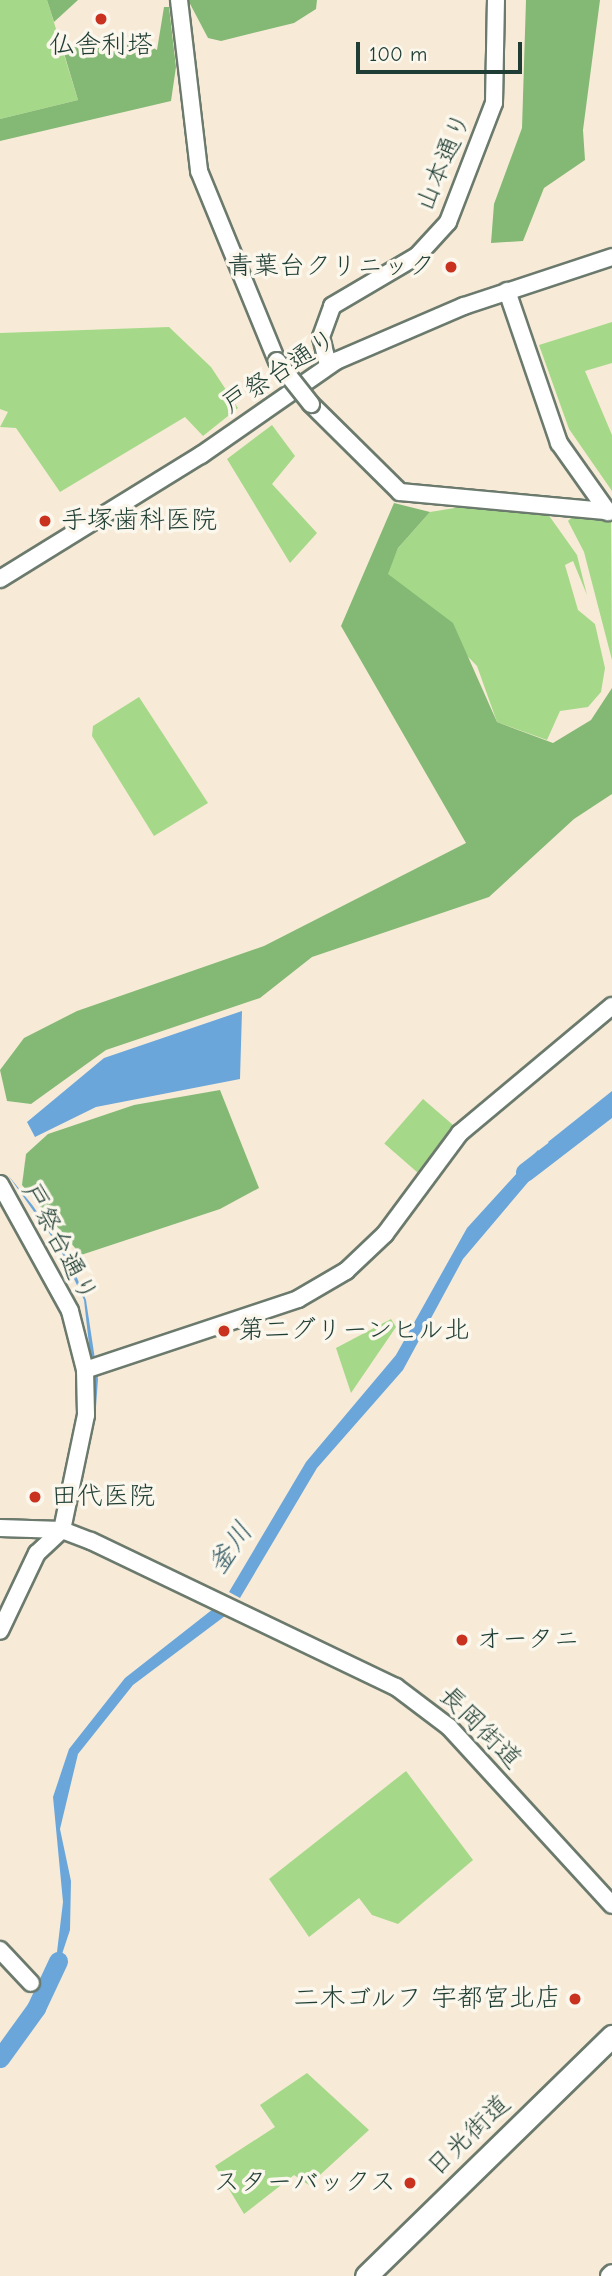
<!DOCTYPE html>
<meta charset="utf-8">
<style>
body{margin:0}
#map{position:relative;width:612px;height:2276px;overflow:hidden;background:#f7ebd7;font-family:"Comic Neue","Klee One",sans-serif}
div>[style]{position:absolute}
[style*='--x']{left:calc(var(--x)*1px);top:calc(var(--y)*1px);width:calc(var(--w)*1px);rotate:calc(var(--a)*1deg)}
.green>*{inset:0;background:#a5d989;transform-origin:0 0}
.forest>*{inset:0;background:#84b975}
.water>*{inset:0;background:#6ba6db}
.river>*{height:19px;margin:-9.5px;padding:0 9.5px;transform-origin:9.5px;border-radius:9.5px;background:#6ba6db}
.roads{filter:drop-shadow(2px 0 #6b7a6d) drop-shadow(-2px 0 #6b7a6d) drop-shadow(0 2px #6b7a6d) drop-shadow(0 -2px #6b7a6d)}
.tertiary>*{height:16px;margin:-8px;padding:0 8px;transform-origin:8px;border-radius:8px;background:#fff}
.trunk>*{height:21px;margin:-10.5px;padding:0 10.5px;transform-origin:10.5px;border-radius:10.5px;background:#fff}
.bridges{filter:drop-shadow(2px 0 #6b7a6d) drop-shadow(-2px 0 #6b7a6d) drop-shadow(0 2px #6b7a6d) drop-shadow(0 -2px #6b7a6d)}
.tertiary-bridge>*{height:16px;margin:-8px;padding:0 8px;transform-origin:8px;border-radius:8px;background:#fff}
.dots>*{width:19px;height:19px;translate:-50% -50%;box-sizing:border-box;border:4px solid #fbf7ec;border-radius:50%}
span{translate:-50% -50%;white-space:nowrap;text-align:center;line-height:1.15;-webkit-text-stroke:7px #fbf7ec;paint-order:stroke}
.poi-label{font-size:26px;color:#1f3d34}
.right{translate:-100% -50%;text-align:right}
.left{translate:0 -50%;text-align:left}
.street-label{font-size:26px;color:#1f3d34}
.water-label{font-size:28px;color:#365c66;font-style:italic}
.scale{position:absolute;left:356px;top:42px;width:166px;height:32px;box-sizing:border-box;border:4px solid #1f3d34;border-top:0;padding-left:9px;font-size:21px;line-height:24px;white-space:nowrap;color:#1f3d34;-webkit-text-stroke:5px #fbf7ec;paint-order:stroke}
</style>
<div id="map">
<div class="green">
<i style="clip-path:polygon(0 0,47px 0,78px 100px,0 119px)"></i>
<i style="clip-path:polygon(612px 322px,612px 363px,585px 371px,612px 435px,612px 491px,569px 429px,539px 345px)"></i>
<i style="clip-path:polygon(169px 327px,211px 367px,238px 408px,203px 436px,185px 417px,60px 492px,16px 428px,0 427px,8px 412px,0 409px,0 333px)"></i>
<i style="clip-path:polygon(272px 425px,295px 456px,272px 484px,317px 533px,290px 563px,227px 459px)"></i>
<i style="clip-path:polygon(467px 506px,545px 510px,577px 555px,587px 595px,573px 561px,565px 565px,578px 610px,595px 624px,605px 668px,601px 692px,588px 707px,560px 711px,547px 740px,497px 722px,477px 666px,387px 574px,398px 548px,430px 512px)"></i>
<i style="clip-path:polygon(576px 513px,611px 518px,612px 660px,584px 552px,568px 521px)"></i>
<i style="clip-path:polygon(139px 697px,208px 803px,154px 836px,92px 736px,93px 726px)"></i>
<i style="left:423px;top:1099px;width:44px;height:59px;rotate:41deg"></i>
<i style="clip-path:polygon(391px 1319px,396px 1327px,351px 1393px,336px 1348px)"></i>
<i style="clip-path:polygon(406px 1771px,473px 1860px,398px 1924px,372px 1915px,359px 1898px,309px 1937px,269px 1879px)"></i>
<i style="clip-path:polygon(307px 2073px,369px 2130px,309px 2185px,294px 2175px,244px 2214px,215px 2166px,275px 2127px,260px 2105px)"></i>
</div>
<div class="forest">
<i style="clip-path:polygon(47px 0,78px 0,54px 22px)"></i>
<i style="clip-path:polygon(188px 0,317px 0,316px 9px,294px 23px,221px 41px,208px 38px)"></i>
<i style="clip-path:polygon(526px 0,600px 0,583px 130px,585px 160px,544px 188px,523px 241px,491px 243px,494px 204px,522px 128px)"></i>
<i style="clip-path:polygon(164px 7px,169px 7px,176px 67px,171px 101px,0 141px,0 119px,78px 100px,60px 40px,89px 50px,138px 39px,157px 50px)"></i>
<i style="clip-path:polygon(394px 503px,430px 512px,398px 548px,388px 574px,453px 623px,497px 722px,553px 743px,591px 720px,612px 688px,612px 794px,574px 819px,489px 897px,312px 957px,260px 998px,106px 1050px,31px 1104px,7px 1101px,0 1070px,24px 1038px,77px 1011px,264px 946px,466px 843px,341px 626px)"></i>
<i style="clip-path:polygon(220px 1090px,259px 1188px,220px 1209px,81px 1255px,22px 1185px,26px 1154px,48px 1134px,134px 1105px)"></i>
</div>
<div class="water">
<i style="clip-path:polygon(242px 1011px,240px 1079px,96px 1107px,35px 1137px,27px 1122px,104px 1058px)"></i>
<i style="clip-path:polygon(612px 1091px,612px 1108px,556px 1153px,548px 1142px)"></i>
<i style="clip-path:polygon(538px 1150px,546px 1161px,463px 1259px,403px 1370px,317px 1468px,240px 1598px,229px 1592px,306px 1462px,396px 1355px,467px 1228px)"></i>
<i style="clip-path:polygon(8px 1175px,33px 1206px,71px 1263px,86px 1300px,98px 1379px,96px 1407px,84px 1300px,59px 1247px)"></i>
<i style="clip-path:polygon(213px 1609px,225px 1616px,133px 1685px,78px 1754px,60px 1829px,71px 1881px,70px 1930px,51px 1987px,43px 1979px,57px 1952px,63px 1902px,53px 1797px,69px 1749px,125px 1678px)"></i>
<i style="clip-path:polygon(36px 1995px,45px 2005px,34px 2026px,0 2065px,0 2052px)"></i>
</div>
<div class="river">
<i style="--x:525;--y:1172;--w:110;--a:-37.6"></i>
<i style="--x:0;--y:2058;--w:62;--a:-54.2"></i>
<i style="--x:36;--y:2008;--w:52;--a:-64.9"></i>
</div>
<div class="roads">
<div class="tertiary">
<i style="--x:179;--y:0;--w:172;--a:83.3"></i>
<i style="--x:199;--y:171;--w:205;--a:67.7"></i>
<i style="--x:507;--y:291;--w:161;--a:71.1"></i>
<i style="--x:559;--y:443;--w:85;--a:54.6"></i>
<i style="--x:328;--y:365;--w:29;--a:-104"></i>
<i style="--x:321;--y:337;--w:33;--a:-70"></i>
<i style="--x:332;--y:306;--w:99;--a:-30.5"></i>
<i style="--x:417;--y:256;--w:46;--a:-47.6"></i>
<i style="--x:448;--y:222;--w:128;--a:-68.9"></i>
<i style="--x:494;--y:103;--w:103;--a:-88.9"></i>
<i style="--x:311;--y:404;--w:125;--a:44.7"></i>
<i style="--x:400;--y:492;--w:206;--a:5.3"></i>
<i style="--x:0;--y:579;--w:236;--a:-31.7"></i>
<i style="--x:201;--y:455;--w:165;--a:-34.8"></i>
<i style="--x:336;--y:361;--w:139;--a:-23.3"></i>
<i style="--x:464;--y:306;--w:156;--a:-18.3"></i>
<i style="--x:0;--y:1184;--w:145;--a:61.1"></i>
<i style="--x:70;--y:1311;--w:61;--a:75.7"></i>
<i style="--x:85;--y:1370;--w:45;--a:88.7"></i>
<i style="--x:86;--y:1415;--w:117;--a:101.8"></i>
<i style="--x:62;--y:1530;--w:34;--a:137"></i>
<i style="--x:37;--y:1553;--w:86;--a:115.4"></i>
<i style="--x:85;--y:1370;--w:225;--a:-18.4"></i>
<i style="--x:298;--y:1299;--w:56;--a:-30.3"></i>
<i style="--x:346;--y:1271;--w:54;--a:-43.5"></i>
<i style="--x:385;--y:1234;--w:126;--a:-53.4"></i>
<i style="--x:460;--y:1133;--w:198;--a:-39.9"></i>
<i style="--x:0;--y:1528;--w:62;--a:1.8"></i>
<i style="--x:62;--y:1530;--w:31;--a:21"></i>
<i style="--x:91;--y:1541;--w:338;--a:25.6"></i>
<i style="--x:396;--y:1687;--w:66;--a:37"></i>
<i style="--x:449;--y:1727;--w:241;--a:47.5"></i>
<i style="--x:0;--y:1950;--w:45;--a:46.8"></i>
<i style="--x:609;--y:2276;--w:4;--a:-45"></i>
</div>
<div class="trunk">
<i style="--x:366;--y:2276;--w:344;--a:-44.3"></i>
</div>
</div>
<div class="bridges">
<div class="tertiary-bridge">
<i style="--x:277;--y:361;--w:55;--a:51.7"></i>
</div>
</div>
<div class="dots">
<i style="left:101px;top:19px;background:#c8321e"></i>
<i style="left:451px;top:267px;background:#c8321e"></i>
<i style="left:45px;top:521px;background:#c8321e"></i>
<i style="left:224px;top:1331px;background:#c8321e"></i>
<i style="left:35px;top:1497px;background:#c8321e"></i>
<i style="left:462px;top:1640px;background:#c8321e"></i>
<i style="left:575px;top:1999px;background:#c8321e"></i>
<i style="left:410px;top:2183px;background:#c8321e"></i>
</div>
<div class="poi-label">
<span style="left:101px;top:46px">仏舎利塔</span>
<span class="right" style="left:435px;top:267px">青葉台クリニック</span>
<span class="left" style="left:61px;top:521px">手塚歯科医院</span>
<span class="left" style="left:238px;top:1331px">第二グリーンヒル北</span>
<span class="left" style="left:51px;top:1497px">田代医院</span>
<span class="left" style="left:476px;top:1640px">オータニ</span>
<span class="right" style="left:561px;top:1999px">二木ゴルフ 宇都宮北店</span>
<span class="right" style="left:396px;top:2183px">スターバックス</span>
</div>
<div class="street-label">
<span style="left:444px;top:162px;rotate:-67deg">山本通り</span>
<span style="left:280px;top:372px;rotate:-33deg">戸祭台通り</span>
<span style="left:59px;top:1243px;rotate:62deg">戸祭台通り</span>
<span style="left:480px;top:1728px;rotate:45deg">長岡街道</span>
<span style="left:469px;top:2136px;rotate:-44deg">日光街道</span>
</div>
<div class="water-label">
<span style="left:230px;top:1548px;rotate:-55deg">釜川</span>
</div>
<div class="scale">100 m</div>
</div>
